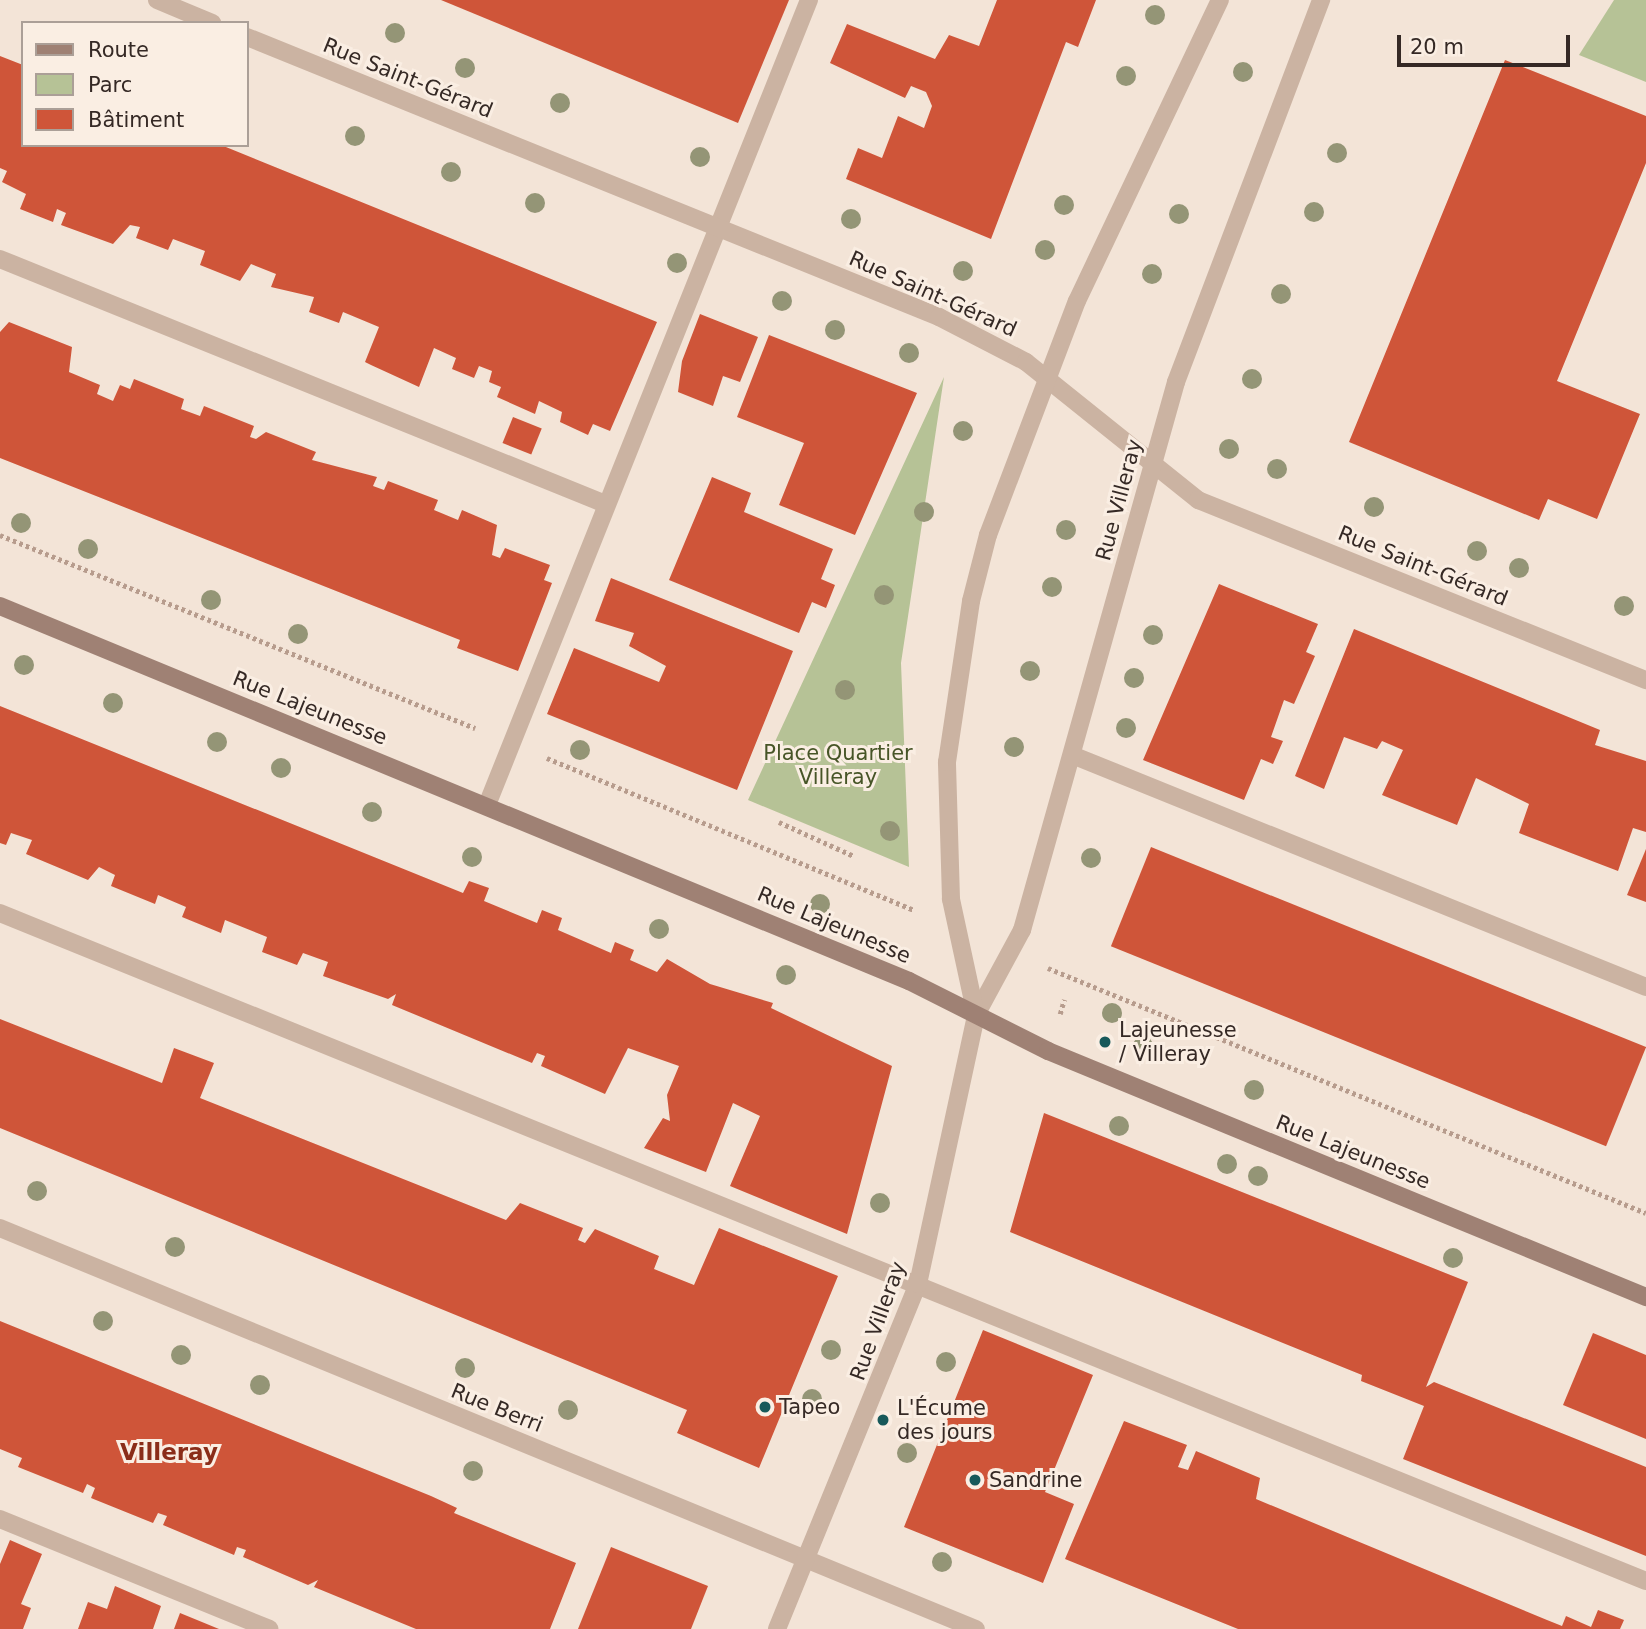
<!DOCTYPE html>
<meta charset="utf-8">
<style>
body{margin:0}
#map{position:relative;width:1646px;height:1629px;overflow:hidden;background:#f3e4d7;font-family:"DejaVu Sans",sans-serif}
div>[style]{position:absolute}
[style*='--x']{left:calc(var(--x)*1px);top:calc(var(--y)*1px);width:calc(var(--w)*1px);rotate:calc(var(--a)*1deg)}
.green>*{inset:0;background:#b6c296}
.building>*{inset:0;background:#cf5539;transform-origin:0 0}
.path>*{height:4.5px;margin-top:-2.25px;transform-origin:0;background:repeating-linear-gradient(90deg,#b79c8d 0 3.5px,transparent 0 7px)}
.service>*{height:18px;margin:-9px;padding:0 9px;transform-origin:9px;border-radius:9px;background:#cbb3a2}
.minor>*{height:18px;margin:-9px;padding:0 9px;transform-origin:9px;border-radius:9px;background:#cbb3a2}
.tertiary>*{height:18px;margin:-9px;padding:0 9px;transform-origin:9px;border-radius:9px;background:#cbb3a2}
.secondary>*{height:18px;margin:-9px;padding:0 9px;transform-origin:9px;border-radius:9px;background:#9f8174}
.trees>*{width:20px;height:20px;margin:-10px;border-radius:50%;background:#949576}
.dots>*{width:19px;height:19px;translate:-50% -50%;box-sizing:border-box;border:4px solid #faeee3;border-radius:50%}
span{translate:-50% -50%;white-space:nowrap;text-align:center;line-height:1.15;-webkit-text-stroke:6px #faeee3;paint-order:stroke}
.street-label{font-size:21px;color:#352925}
.park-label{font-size:21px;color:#475527}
.poi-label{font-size:21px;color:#352925}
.left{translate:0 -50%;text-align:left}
.neighbourhood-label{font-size:23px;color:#8a2d19;font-weight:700}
.legend{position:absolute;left:21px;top:21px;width:228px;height:126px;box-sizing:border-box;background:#faeee3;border:2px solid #ab9f97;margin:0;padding:9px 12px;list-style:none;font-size:21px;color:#352925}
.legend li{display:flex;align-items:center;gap:14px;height:35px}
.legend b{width:35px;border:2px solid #ab9f97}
.scale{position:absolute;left:1397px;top:35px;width:173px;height:32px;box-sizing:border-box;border:4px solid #352925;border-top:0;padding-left:9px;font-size:21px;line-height:24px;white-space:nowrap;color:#352925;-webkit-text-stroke:5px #faeee3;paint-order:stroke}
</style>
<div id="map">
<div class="green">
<i style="clip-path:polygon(1614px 0,1646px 0,1646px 82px,1579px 55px)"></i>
<i style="clip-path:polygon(944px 377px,901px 663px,909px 867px,748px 800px)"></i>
</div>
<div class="building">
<i style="clip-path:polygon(441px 0,789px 0,738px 123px)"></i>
<i style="clip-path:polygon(997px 0,1096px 0,1078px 47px,1066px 42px,991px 239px,846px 179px,858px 148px,882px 158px,898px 116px,924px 128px,932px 106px,926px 92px,911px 86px,905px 98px,830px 63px,847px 24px,935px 59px,949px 35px,979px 46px)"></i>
<i style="clip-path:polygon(0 56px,23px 65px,23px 145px,221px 145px,657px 322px,610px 431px,593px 424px,588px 435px,560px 422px,562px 412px,539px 401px,535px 414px,497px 397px,501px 387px,489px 382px,492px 371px,479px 366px,474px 378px,452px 369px,456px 358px,434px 348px,419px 387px,371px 365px,365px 362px,379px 327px,343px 312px,339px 323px,309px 312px,314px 297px,271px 287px,276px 274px,251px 264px,240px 281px,200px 265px,205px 251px,173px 239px,168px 250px,136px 238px,140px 227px,130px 225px,113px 244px,61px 225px,66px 213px,57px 209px,53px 222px,20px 209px,26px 194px,2px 182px,7px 171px,0 168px)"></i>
<i style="clip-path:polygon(1505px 60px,1646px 116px,1646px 163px,1557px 381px,1640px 414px,1597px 519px,1548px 499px,1539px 520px,1349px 442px)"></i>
<i style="clip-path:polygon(700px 314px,758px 337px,740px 382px,723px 376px,713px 406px,678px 392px,682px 361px)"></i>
<i style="clip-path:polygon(9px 322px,72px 347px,69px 372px,100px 385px,97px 394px,113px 401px,120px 385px,130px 389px,134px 379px,184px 399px,181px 409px,200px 416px,204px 406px,254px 426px,250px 437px,256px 439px,266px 432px,316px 452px,312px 460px,377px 477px,373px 486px,384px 490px,388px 481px,438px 500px,434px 510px,458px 520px,462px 510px,497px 525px,492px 555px,500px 558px,505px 548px,550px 565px,544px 580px,552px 583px,518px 671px,457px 648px,460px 640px,0 458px,0 332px)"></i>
<i style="clip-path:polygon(769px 335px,917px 393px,855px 535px,779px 505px,804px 443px,737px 417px)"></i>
<i style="left:513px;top:417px;width:31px;height:28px;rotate:22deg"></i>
<i style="clip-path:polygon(712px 477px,751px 493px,744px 512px,833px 549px,821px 579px,835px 585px,826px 608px,812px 602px,799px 633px,669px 580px)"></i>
<i style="clip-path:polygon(611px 578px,793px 651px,737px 790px,547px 714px,574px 648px,659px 682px,666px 666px,629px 646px,634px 633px,595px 621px)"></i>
<i style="clip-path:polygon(1219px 584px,1318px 624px,1306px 652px,1315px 656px,1294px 704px,1284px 700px,1271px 737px,1283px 741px,1273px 764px,1261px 759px,1244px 800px,1143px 760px)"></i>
<i style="clip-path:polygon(1354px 629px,1600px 730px,1595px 745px,1646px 761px,1646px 832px,1633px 828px,1618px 871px,1519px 833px,1529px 804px,1476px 778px,1457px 825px,1382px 795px,1403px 750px,1382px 741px,1377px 749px,1344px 737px,1324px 789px,1295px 776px)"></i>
<i style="clip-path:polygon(0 706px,463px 893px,469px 881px,489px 888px,484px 901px,537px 923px,542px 910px,562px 918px,558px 930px,611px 953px,615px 942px,634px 950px,630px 960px,657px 972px,667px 959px,710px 984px,773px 1003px,771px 1008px,892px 1066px,847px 1234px,730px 1186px,760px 1116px,733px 1103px,706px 1172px,644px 1148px,663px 1118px,670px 1121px,667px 1095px,679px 1066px,628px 1048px,605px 1094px,541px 1066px,545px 1056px,537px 1053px,532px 1063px,392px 1005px,396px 994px,388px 999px,323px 976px,328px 962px,303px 953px,297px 965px,262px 952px,267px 937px,225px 920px,221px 933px,182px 917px,186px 907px,158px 895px,155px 904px,111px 886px,115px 875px,99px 867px,88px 880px,26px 854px,32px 840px,11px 833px,6px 845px,0 843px)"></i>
<i style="left:1151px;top:847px;width:534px;height:107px;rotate:22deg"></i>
<i style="clip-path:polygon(1646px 849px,1646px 902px,1627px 895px)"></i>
<i style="clip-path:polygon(0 1019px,162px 1083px,174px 1048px,214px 1063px,200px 1098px,506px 1220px,520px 1203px,583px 1228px,578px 1240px,585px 1243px,595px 1229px,659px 1256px,654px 1269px,694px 1285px,719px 1228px,838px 1276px,759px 1468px,677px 1433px,687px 1410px,0 1128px)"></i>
<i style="clip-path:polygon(1044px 1113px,1468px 1282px,1426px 1387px,1434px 1382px,1646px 1467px,1646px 1556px,1403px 1459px,1424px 1406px,1361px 1381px,1362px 1375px,1010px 1232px)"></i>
<i style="clip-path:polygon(0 1321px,431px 1496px,457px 1508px,454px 1513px,576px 1563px,550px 1629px,416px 1629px,314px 1587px,318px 1580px,308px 1585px,243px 1557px,246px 1550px,237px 1547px,234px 1555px,163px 1525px,167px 1516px,158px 1513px,153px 1523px,91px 1498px,95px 1488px,87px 1484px,83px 1493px,18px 1467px,22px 1458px,0 1449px)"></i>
<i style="clip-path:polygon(983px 1330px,1093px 1375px,1045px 1492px,1074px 1504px,1043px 1583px,904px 1527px)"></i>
<i style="clip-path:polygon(1593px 1333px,1646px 1355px,1646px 1439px,1563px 1405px)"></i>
<i style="clip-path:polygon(1124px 1421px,1187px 1445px,1178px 1467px,1188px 1470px,1196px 1451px,1260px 1478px,1256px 1499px,1547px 1620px,1562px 1626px,1566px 1616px,1591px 1627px,1598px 1610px,1624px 1620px,1620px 1629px,1238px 1629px,1065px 1559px)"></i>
<i style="clip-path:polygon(10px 1540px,42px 1554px,21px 1604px,31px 1608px,23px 1629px,0 1629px,0 1564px)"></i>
<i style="clip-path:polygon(611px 1547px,708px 1586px,691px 1629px,578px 1629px)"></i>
<i style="clip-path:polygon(115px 1586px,161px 1606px,153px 1629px,78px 1629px,88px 1602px,107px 1609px)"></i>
<i style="clip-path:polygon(180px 1613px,219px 1629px,174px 1629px)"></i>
</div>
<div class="path">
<i style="--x:0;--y:535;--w:513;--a:22.11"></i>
<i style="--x:547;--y:758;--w:397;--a:22.5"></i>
<i style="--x:779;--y:822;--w:82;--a:24.4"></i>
<i style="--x:1048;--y:968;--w:646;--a:22.28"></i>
<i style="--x:1060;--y:1014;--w:15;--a:-74"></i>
</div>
<div class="service">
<i style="--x:0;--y:259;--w:650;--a:22.03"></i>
<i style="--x:1072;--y:755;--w:619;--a:22.01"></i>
<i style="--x:487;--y:805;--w:867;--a:-68.2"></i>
<i style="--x:0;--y:913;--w:1776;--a:22.09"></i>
<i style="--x:0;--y:1519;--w:291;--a:22.2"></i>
</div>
<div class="minor">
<i style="--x:157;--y:0;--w:60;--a:22.7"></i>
<i style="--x:247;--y:37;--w:747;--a:22.03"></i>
<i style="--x:939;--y:317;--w:98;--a:27.3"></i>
<i style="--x:1026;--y:362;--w:221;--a:38.7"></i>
<i style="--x:1198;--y:500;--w:483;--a:21.9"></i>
<i style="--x:0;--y:1228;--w:1055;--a:22.34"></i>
<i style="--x:777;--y:1629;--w:373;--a:-67.8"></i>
<i style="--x:918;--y:1284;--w:275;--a:-77.8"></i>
</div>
<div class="tertiary">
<i style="--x:976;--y:1015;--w:97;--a:-61.6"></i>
<i style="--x:1022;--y:930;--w:569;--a:-74.3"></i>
<i style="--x:1176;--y:382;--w:409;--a:-69.2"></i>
<i style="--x:976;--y:1015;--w:119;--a:-102.2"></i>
<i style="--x:951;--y:899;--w:137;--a:-91.7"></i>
<i style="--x:947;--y:762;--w:163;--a:-81.5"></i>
<i style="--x:971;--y:601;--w:68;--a:-75.6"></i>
<i style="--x:988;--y:535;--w:250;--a:-69.2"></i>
<i style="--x:1077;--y:301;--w:333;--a:-64.6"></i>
</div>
<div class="secondary">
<i style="--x:0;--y:606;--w:983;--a:22.42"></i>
<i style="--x:909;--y:981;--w:156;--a:26.7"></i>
<i style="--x:1048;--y:1051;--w:647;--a:22.36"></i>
</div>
<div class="trees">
<i style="left:1155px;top:15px"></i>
<i style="left:395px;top:33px"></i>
<i style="left:465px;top:68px"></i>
<i style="left:1243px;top:72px"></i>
<i style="left:1126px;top:76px"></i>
<i style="left:560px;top:103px"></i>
<i style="left:355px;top:136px"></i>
<i style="left:1337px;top:153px"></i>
<i style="left:700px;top:157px"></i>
<i style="left:451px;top:172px"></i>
<i style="left:535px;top:203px"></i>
<i style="left:1064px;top:205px"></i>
<i style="left:1314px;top:212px"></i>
<i style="left:1179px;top:214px"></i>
<i style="left:851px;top:219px"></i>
<i style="left:1045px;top:250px"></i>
<i style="left:677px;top:263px"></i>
<i style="left:963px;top:271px"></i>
<i style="left:1152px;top:274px"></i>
<i style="left:1281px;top:294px"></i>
<i style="left:782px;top:301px"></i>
<i style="left:835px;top:330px"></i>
<i style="left:909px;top:353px"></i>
<i style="left:1252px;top:379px"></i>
<i style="left:963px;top:431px"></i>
<i style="left:1229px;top:449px"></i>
<i style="left:1277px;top:469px"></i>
<i style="left:1374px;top:507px"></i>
<i style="left:924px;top:512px"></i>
<i style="left:21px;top:523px"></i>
<i style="left:1066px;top:530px"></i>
<i style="left:88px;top:549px"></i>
<i style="left:1477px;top:551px"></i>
<i style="left:1519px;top:568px"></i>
<i style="left:1052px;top:587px"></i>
<i style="left:884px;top:595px"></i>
<i style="left:211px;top:600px"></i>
<i style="left:1624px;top:606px"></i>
<i style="left:298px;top:634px"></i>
<i style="left:1153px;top:635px"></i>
<i style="left:24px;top:665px"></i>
<i style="left:1030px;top:671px"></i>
<i style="left:1134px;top:678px"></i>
<i style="left:845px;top:690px"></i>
<i style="left:113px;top:703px"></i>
<i style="left:1126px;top:728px"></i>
<i style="left:217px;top:742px"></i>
<i style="left:1014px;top:747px"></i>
<i style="left:580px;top:750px"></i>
<i style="left:281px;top:768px"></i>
<i style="left:372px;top:812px"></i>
<i style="left:890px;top:831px"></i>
<i style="left:472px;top:857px"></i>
<i style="left:1091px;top:858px"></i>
<i style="left:820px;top:904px"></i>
<i style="left:659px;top:929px"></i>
<i style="left:786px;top:975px"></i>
<i style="left:1112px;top:1013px"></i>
<i style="left:1143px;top:1046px"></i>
<i style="left:1254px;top:1090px"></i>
<i style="left:1119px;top:1126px"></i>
<i style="left:1227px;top:1164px"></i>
<i style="left:1258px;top:1176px"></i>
<i style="left:37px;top:1191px"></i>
<i style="left:880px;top:1203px"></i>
<i style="left:175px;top:1247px"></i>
<i style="left:1453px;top:1258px"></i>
<i style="left:103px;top:1321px"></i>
<i style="left:831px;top:1350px"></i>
<i style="left:181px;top:1355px"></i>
<i style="left:946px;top:1362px"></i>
<i style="left:465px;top:1368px"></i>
<i style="left:260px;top:1385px"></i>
<i style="left:812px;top:1399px"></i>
<i style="left:568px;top:1410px"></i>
<i style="left:907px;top:1453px"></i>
<i style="left:473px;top:1471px"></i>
<i style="left:942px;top:1562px"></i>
</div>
<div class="dots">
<i style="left:1105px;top:1042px;background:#18595a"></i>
<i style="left:765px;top:1407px;background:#18595a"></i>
<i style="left:883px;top:1420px;background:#18595a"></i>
<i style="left:975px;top:1480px;background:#18595a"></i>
</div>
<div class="street-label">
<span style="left:408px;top:78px;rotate:22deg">Rue Saint-Gérard</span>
<span style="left:933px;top:294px;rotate:24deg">Rue Saint-Gérard</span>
<span style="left:1119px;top:500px;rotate:-75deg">Rue Villeray</span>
<span style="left:1423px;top:566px;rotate:22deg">Rue Saint-Gérard</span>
<span style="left:310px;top:708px;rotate:22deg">Rue Lajeunesse</span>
<span style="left:834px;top:925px;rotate:23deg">Rue Lajeunesse</span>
<span style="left:1353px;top:1152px;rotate:22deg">Rue Lajeunesse</span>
<span style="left:878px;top:1321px;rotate:-70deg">Rue Villeray</span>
<span style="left:497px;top:1408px;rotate:22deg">Rue Berri</span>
</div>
<div class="park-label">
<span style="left:838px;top:765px">Place Quartier<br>Villeray</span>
</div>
<div class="poi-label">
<span class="left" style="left:1119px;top:1042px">Lajeunesse<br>/ Villeray</span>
<span class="left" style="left:779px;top:1407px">Tapeo</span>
<span class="left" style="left:897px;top:1420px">L'Écume<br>des jours</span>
<span class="left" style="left:989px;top:1480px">Sandrine</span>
</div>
<div class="neighbourhood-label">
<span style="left:169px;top:1452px">Villeray</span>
</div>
<ul class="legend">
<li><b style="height:9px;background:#9f8174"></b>Route</li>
<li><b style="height:19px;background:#b6c296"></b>Parc</li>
<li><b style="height:19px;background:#cf5539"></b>Bâtiment</li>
</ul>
<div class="scale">20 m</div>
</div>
